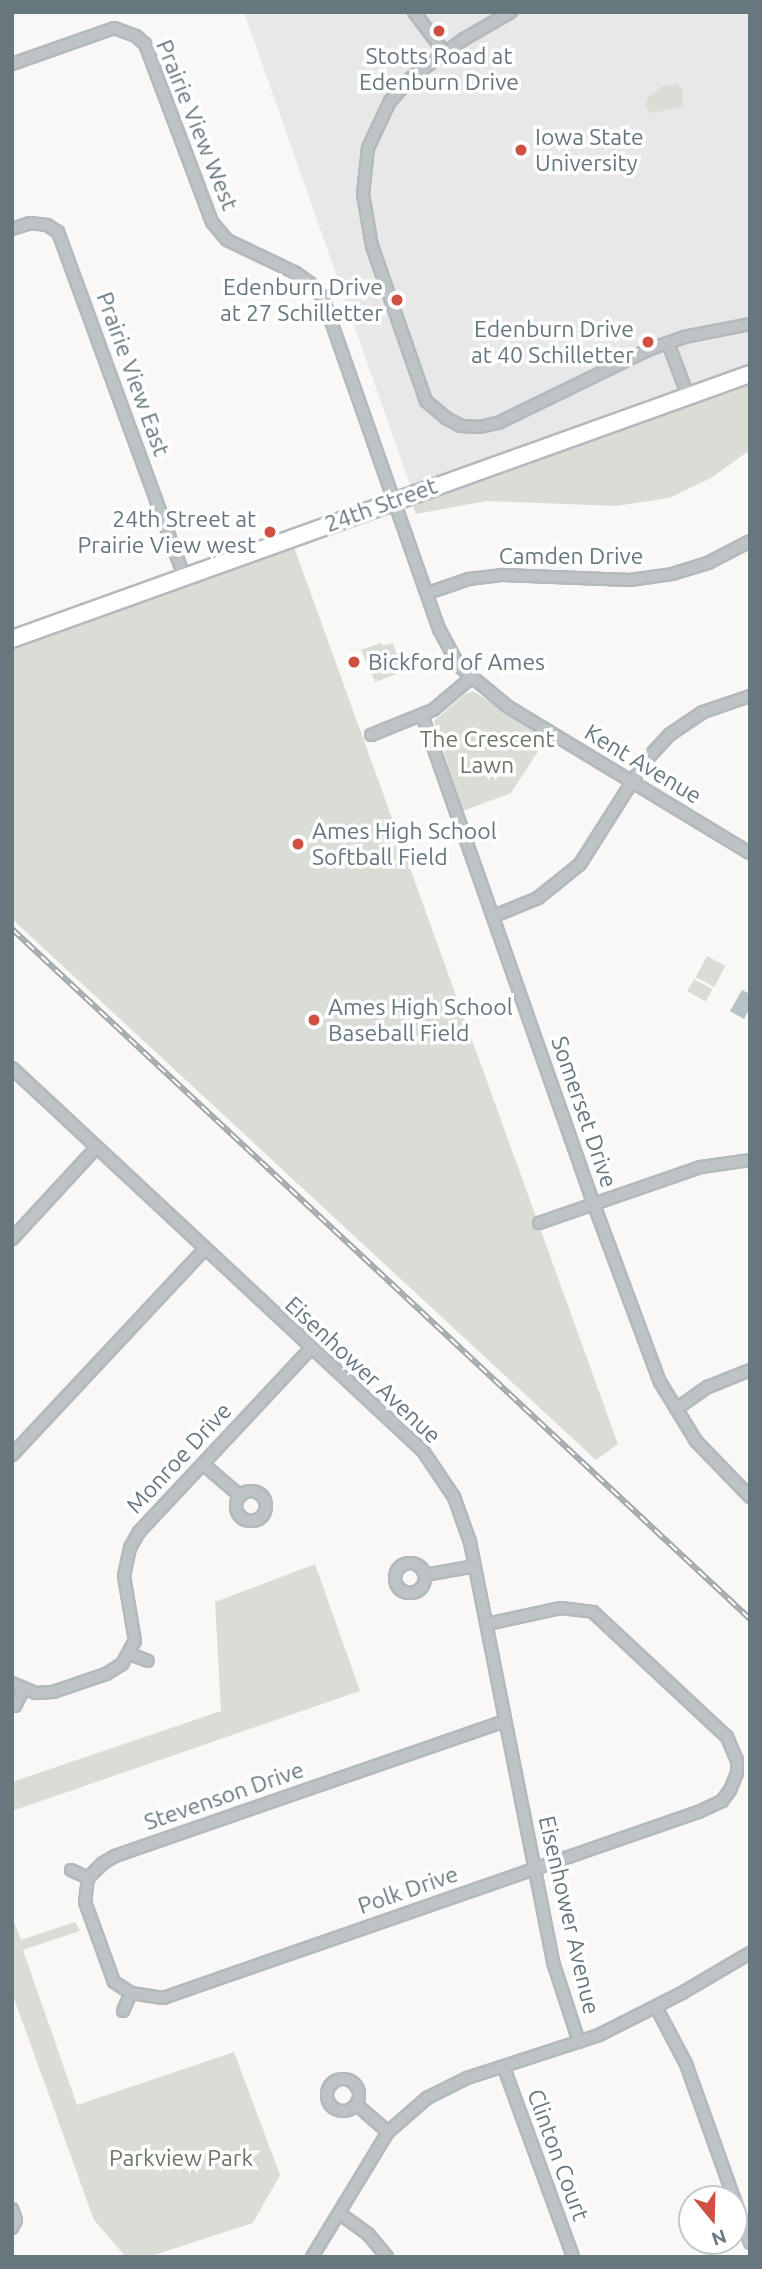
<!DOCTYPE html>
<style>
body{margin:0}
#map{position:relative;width:762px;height:2269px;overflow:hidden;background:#f9f8f7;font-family:Ubuntu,sans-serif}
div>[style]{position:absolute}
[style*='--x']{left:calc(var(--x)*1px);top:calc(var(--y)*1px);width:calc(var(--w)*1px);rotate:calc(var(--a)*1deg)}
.built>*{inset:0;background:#e7e8e7}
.green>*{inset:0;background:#daddd6;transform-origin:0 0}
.water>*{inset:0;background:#b7c2c5}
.roads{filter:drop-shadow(2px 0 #b3b9bc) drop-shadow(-2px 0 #b3b9bc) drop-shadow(0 2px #b3b9bc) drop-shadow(0 -2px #b3b9bc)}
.minor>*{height:10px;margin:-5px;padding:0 5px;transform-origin:5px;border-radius:5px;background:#bec3c6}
.minor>.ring{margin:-5px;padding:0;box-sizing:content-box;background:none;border:10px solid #bec3c6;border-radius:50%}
.secondary>*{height:16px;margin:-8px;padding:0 8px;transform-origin:8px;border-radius:8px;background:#fff}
.rail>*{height:6px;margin-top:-3px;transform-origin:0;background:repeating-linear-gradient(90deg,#fff 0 10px,#a1a8ac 0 20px);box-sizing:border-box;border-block:2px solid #a1a8ac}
.dots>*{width:19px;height:19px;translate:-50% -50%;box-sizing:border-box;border:4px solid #fff;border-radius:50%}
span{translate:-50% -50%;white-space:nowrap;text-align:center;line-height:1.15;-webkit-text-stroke:7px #fff;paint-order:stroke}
.poi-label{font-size:23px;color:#66777e}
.left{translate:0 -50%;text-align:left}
.right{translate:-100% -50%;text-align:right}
.street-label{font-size:23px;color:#66777e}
.park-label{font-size:23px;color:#6b7766}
.frame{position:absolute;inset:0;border:14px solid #66777e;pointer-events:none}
.north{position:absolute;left:678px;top:2185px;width:70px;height:70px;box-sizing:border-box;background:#fff;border:2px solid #c2c9cb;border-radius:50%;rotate:161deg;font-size:19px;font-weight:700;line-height:28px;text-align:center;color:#66777e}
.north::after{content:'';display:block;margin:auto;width:24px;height:32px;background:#cf4f40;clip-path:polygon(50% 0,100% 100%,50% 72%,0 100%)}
</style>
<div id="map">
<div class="built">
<i style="clip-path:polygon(244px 12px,750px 12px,750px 374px,413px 493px)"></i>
</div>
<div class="green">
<i style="clip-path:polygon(677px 84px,683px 91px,682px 106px,654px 113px,649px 111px,646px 105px,648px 98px,661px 87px)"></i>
<i style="clip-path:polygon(750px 385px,750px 450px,711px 478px,669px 498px,616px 506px,487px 501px,416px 514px,413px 506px,420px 501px)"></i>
<i style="clip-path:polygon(294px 547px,618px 1444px,596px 1460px,12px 919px,12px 650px)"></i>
<i style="clip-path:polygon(381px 643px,383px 646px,393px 643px,396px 653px,401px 652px,407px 670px,375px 682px,361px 650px)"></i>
<i style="clip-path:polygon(473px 691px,546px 739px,511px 793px,463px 811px,434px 721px,465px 694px)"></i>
<i style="left:707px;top:956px;width:21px;height:24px;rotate:28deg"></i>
<i style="left:694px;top:979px;width:21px;height:14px;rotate:29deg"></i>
<i style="clip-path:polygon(315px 1564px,360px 1691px,12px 1811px,12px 1782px,221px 1711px,215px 1602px)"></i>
<i style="clip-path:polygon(12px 1916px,21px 1940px,75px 1922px,80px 1931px,23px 1950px,77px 2105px,234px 2052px,280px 2175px,253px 2223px,148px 2257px,126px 2257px,94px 2220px,12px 1993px)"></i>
</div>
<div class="water">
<i style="clip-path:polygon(742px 990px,750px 994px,750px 1008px,744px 1019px,730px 1011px)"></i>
</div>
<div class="roads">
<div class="minor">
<i style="--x:414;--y:12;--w:51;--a:52.9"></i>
<i style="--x:511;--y:12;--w:54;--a:150.1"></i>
<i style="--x:464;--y:39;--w:66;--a:143.7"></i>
<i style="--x:411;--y:78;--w:31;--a:132"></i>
<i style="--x:390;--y:101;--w:52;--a:115.1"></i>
<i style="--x:368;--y:148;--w:46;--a:96.2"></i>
<i style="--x:363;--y:194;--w:53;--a:80.2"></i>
<i style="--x:372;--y:246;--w:164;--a:70.8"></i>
<i style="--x:426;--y:401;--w:26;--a:40"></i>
<i style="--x:446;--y:418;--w:17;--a:28"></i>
<i style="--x:461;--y:426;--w:19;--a:3"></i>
<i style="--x:480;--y:427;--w:18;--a:-13"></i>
<i style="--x:498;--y:423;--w:169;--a:-26"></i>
<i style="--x:650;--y:349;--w:36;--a:-19"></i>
<i style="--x:684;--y:337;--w:67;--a:-11.1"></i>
<i style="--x:12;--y:64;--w:108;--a:-19.4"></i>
<i style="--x:114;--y:28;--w:23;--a:20"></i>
<i style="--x:136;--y:36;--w:12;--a:42"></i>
<i style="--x:145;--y:44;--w:190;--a:69.4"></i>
<i style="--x:212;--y:222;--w:23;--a:50"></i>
<i style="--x:227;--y:240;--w:76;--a:25.6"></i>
<i style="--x:296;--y:273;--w:17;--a:36"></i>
<i style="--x:310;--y:283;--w:20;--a:49"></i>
<i style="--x:323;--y:298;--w:351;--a:70.7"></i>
<i style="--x:439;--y:629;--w:42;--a:61.6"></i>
<i style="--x:459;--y:666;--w:62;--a:39.8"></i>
<i style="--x:507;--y:706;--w:284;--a:31.2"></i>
<i style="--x:12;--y:229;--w:19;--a:-18"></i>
<i style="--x:30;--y:223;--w:17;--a:7"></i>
<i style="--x:47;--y:225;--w:13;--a:32"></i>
<i style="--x:58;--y:232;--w:367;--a:69.9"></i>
<i style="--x:668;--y:343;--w:57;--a:69.3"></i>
<i style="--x:428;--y:593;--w:43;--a:-18.9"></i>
<i style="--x:469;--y:579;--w:34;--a:-7"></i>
<i style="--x:503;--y:575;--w:127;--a:2.3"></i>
<i style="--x:630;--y:580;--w:42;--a:-8.1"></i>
<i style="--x:672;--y:574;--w:38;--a:-17"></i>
<i style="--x:708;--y:563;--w:47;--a:-27.6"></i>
<i style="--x:422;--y:715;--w:519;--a:70.66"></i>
<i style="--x:594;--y:1205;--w:189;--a:69.6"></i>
<i style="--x:660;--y:1382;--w:69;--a:58.6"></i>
<i style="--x:696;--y:1441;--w:78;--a:46"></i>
<i style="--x:371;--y:735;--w:67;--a:-22"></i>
<i style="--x:433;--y:710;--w:50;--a:-40.1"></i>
<i style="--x:494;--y:916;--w:48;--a:-22.2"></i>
<i style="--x:538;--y:898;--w:54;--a:-39"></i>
<i style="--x:580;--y:864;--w:123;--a:-57.6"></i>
<i style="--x:646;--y:760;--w:34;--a:-47"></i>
<i style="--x:669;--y:735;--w:41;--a:-34.1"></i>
<i style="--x:703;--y:712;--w:50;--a:-18.8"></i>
<i style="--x:12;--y:1068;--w:562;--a:42.98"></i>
<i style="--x:423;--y:1451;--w:55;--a:56"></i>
<i style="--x:454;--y:1497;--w:48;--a:70.4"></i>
<i style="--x:470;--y:1542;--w:431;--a:78.8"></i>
<i style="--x:554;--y:1965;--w:81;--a:72"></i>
<i style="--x:539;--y:1223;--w:171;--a:-19.1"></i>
<i style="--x:701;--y:1167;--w:49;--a:-8.1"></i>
<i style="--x:12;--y:1239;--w:124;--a:-47.3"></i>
<i style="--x:676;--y:1409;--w:39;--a:-35"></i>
<i style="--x:708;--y:1387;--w:45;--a:-22"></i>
<i style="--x:12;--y:1455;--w:281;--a:-46.9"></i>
<i style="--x:203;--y:1464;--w:48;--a:40.7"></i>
<i class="ring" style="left:236px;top:1491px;width:20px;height:20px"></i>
<i class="ring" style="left:395px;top:1563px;width:20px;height:20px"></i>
<i style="--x:425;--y:1575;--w:51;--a:-10.2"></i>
<i style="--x:487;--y:1624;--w:76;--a:-12.2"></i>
<i style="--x:561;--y:1608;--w:32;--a:7"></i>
<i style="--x:593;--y:1612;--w:183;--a:43"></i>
<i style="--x:727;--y:1737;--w:25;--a:67"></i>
<i style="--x:737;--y:1760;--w:13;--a:90"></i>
<i style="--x:737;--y:1773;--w:18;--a:112"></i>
<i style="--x:730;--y:1790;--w:14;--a:126"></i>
<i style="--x:722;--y:1801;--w:26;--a:155"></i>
<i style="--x:698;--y:1812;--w:566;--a:160.83"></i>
<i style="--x:163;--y:1998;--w:32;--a:-171"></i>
<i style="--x:131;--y:1993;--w:20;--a:-147"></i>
<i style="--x:114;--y:1982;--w:85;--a:-109.9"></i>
<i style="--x:85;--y:1902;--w:24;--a:-83"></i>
<i style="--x:88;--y:1878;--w:21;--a:-45"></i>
<i style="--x:103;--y:1863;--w:14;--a:-30"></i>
<i style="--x:115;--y:1856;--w:412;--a:-19.1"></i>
<i style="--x:130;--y:1654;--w:19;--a:21"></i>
<i style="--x:12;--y:1683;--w:26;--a:23"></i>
<i style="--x:36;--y:1693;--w:17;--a:-3"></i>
<i style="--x:53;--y:1692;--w:56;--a:-18.8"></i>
<i style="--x:106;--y:1674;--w:19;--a:-32"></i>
<i style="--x:122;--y:1664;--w:26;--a:-61"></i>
<i style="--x:135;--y:1641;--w:66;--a:-99.6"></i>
<i style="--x:124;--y:1576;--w:29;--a:-78"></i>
<i style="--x:130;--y:1548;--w:18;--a:-61"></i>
<i style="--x:139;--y:1532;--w:253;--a:-46.9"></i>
<i style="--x:15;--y:1706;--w:18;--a:-63"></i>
<i style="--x:71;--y:1870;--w:19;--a:25"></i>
<i style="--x:656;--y:2007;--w:64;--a:62.2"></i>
<i style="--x:686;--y:2064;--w:190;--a:70.3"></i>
<i style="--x:123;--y:2011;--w:20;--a:-66"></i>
<i style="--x:504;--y:2068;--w:201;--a:69.9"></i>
<i class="ring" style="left:327px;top:2079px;width:22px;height:22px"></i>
<i style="--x:357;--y:2105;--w:41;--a:41.1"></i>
<i style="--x:12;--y:2209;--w:12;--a:70"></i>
<i style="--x:16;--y:2220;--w:9;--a:117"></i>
<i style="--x:339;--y:2213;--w:36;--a:36"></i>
<i style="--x:368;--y:2234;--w:30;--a:50"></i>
<i style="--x:312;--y:2257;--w:146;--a:-58.7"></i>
<i style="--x:388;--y:2132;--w:52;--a:-41.1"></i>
<i style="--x:427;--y:2098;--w:45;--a:-26.6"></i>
<i style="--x:467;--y:2078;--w:139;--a:-18"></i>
<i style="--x:599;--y:2035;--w:93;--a:-26.8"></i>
<i style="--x:682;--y:1993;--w:79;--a:-30.5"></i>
</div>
<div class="secondary">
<i style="--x:12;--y:639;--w:784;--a:-19.75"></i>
</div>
</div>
<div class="rail">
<i style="--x:12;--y:929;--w:1010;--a:43.07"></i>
</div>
<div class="dots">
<i style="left:439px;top:31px;background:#cf4f40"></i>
<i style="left:521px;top:150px;background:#cf4f40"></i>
<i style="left:397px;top:300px;background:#cf4f40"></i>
<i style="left:648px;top:342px;background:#cf4f40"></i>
<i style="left:270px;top:532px;background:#cf4f40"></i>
<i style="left:354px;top:662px;background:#cf4f40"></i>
<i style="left:298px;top:844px;background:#cf4f40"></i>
<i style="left:314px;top:1020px;background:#cf4f40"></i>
</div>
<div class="poi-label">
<span style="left:439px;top:69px">Stotts Road at<br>Edenburn Drive</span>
<span class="left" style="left:535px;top:150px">Iowa State<br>University</span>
<span class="right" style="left:383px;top:300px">Edenburn Drive<br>at 27 Schilletter</span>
<span class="right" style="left:634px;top:342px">Edenburn Drive<br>at 40 Schilletter</span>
<span class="right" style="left:256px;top:532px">24th Street at<br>Prairie View west</span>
<span class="left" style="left:368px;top:662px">Bickford of Ames</span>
<span class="left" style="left:312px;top:844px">Ames High School<br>Softball Field</span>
<span class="left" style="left:328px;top:1020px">Ames High School<br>Baseball Field</span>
</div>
<div class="street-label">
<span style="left:197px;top:125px;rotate:68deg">Prairie View West</span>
<span style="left:133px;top:374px;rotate:70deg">Prairie View East</span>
<span style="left:381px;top:505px;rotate:-20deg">24th Street</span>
<span style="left:571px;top:556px">Camden Drive</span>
<span style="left:643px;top:764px;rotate:31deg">Kent Avenue</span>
<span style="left:584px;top:1112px;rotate:71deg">Somerset Drive</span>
<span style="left:363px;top:1370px;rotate:43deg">Eisenhower Avenue</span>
<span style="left:179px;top:1458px;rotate:-47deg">Monroe Drive</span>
<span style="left:224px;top:1796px;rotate:-19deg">Stevenson Drive</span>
<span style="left:408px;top:1890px;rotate:-19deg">Polk Drive</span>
<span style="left:569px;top:1915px;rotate:77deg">Eisenhower Avenue</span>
<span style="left:558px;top:2155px;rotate:70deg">Clinton Court</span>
</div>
<div class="park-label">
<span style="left:487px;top:752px">The Crescent<br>Lawn</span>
<span style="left:181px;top:2158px">Parkview Park</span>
</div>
<div class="frame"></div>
<div class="north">N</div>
</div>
